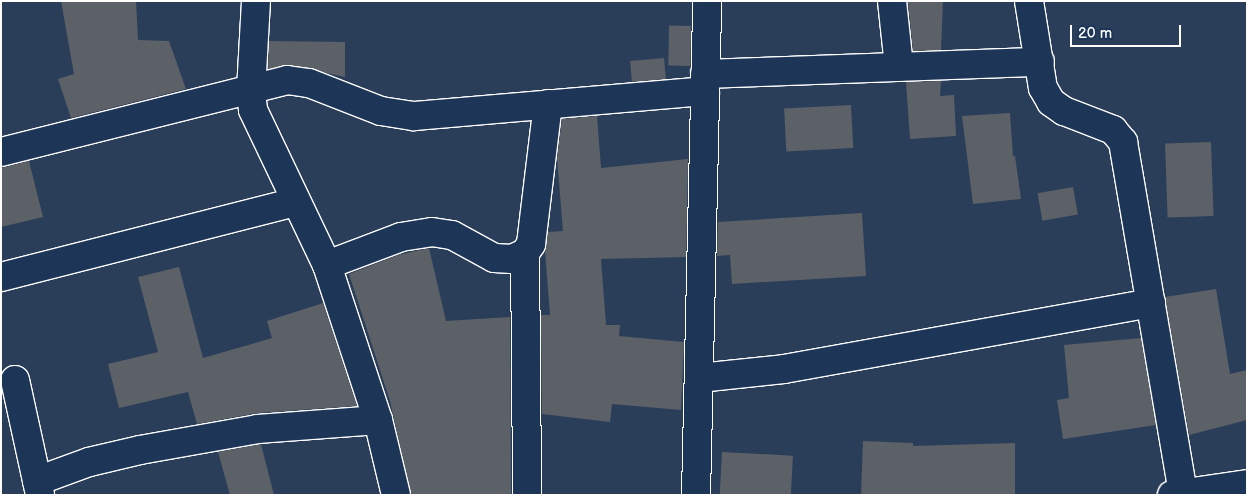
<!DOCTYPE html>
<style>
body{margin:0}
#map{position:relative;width:1248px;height:496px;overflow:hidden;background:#2a3e5a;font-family:"Balsamiq Sans",sans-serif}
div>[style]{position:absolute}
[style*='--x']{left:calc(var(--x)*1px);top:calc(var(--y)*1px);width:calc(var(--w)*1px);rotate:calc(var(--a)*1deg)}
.building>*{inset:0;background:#5c6067;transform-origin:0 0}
.roads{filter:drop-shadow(1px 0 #fff) drop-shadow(-1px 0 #fff) drop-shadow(0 1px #fff) drop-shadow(0 -1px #fff)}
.minor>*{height:28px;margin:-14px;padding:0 14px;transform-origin:14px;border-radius:14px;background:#1d3557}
span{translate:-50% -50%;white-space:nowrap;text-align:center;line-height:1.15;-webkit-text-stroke:4.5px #1d3557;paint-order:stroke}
.frame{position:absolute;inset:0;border:2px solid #fff;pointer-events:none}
.scale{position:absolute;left:1070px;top:25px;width:111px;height:22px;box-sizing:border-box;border:2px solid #fff;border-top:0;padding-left:6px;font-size:15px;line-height:18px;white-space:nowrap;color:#fff;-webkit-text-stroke:4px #1d3557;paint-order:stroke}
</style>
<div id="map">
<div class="building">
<i style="clip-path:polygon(61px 1px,136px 1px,138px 40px,169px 41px,186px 89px,71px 118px,58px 79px,74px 74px)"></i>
<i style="clip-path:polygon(908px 1px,943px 1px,941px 50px,913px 51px)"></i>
<i style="left:691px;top:26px;width:40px;height:22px;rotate:91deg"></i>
<i style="clip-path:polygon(269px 41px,345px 42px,345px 77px,289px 65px,268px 69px)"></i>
<i style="left:664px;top:58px;width:21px;height:34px;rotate:85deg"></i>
<i style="clip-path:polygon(941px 81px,940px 96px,954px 95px,956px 136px,910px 139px,906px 82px)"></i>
<i style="left:851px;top:105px;width:43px;height:67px;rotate:87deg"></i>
<i style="clip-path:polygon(1010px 113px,1013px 156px,1015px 156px,1021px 199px,973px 204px,962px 116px)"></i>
<i style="clip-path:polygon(597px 116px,601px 168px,688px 159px,686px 257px,601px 259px,606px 325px,620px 325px,619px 336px,684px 342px,681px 410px,612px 404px,610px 422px,542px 414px,541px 315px,550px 315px,545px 251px,548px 232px,563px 231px,557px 158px,562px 119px)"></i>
<i style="left:1211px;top:142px;width:74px;height:46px;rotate:88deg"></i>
<i style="clip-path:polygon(29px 161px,43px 217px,1px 227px,1px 168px)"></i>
<i style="left:1073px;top:187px;width:28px;height:36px;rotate:80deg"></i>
<i style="clip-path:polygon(862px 213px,866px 276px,732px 284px,730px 255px,717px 256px,718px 222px)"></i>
<i style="clip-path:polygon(429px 248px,446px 321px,510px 317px,511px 495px,411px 495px,390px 401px,349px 274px,398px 255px)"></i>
<i style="clip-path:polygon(179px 267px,203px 358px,272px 338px,267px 321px,323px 303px,357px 406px,257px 413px,197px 424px,188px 392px,119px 408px,108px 364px,158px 352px,138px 277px)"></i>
<i style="clip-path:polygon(1216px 289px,1230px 374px,1247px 370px,1247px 420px,1189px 435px,1165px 297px)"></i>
<i style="clip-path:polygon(1141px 338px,1156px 425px,1063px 439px,1057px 400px,1069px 398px,1064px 345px)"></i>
<i style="clip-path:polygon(863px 441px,913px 443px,913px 446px,1015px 443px,1015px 495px,861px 495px)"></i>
<i style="clip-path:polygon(261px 444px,274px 495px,230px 495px,218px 452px)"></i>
<i style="left:722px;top:452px;width:71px;height:43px;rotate:3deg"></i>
</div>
<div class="roads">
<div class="minor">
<i style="--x:256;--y:1;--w:90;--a:93.2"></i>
<i style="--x:251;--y:91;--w:19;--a:84"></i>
<i style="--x:253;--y:110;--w:172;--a:64.5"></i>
<i style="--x:327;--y:265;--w:163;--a:71.8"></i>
<i style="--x:378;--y:420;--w:77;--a:76.5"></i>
<i style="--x:892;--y:1;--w:66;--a:83.9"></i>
<i style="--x:1029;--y:1;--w:88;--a:80.9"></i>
<i style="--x:1043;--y:88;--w:16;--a:60"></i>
<i style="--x:1051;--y:102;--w:16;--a:35"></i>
<i style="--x:1064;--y:111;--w:53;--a:21.2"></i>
<i style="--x:1113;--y:130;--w:16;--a:50"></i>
<i style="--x:1123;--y:142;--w:355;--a:80.3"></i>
<i style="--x:705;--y:74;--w:335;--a:-2.1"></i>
<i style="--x:1;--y:152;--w:295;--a:-14.1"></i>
<i style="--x:287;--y:80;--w:22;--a:8"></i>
<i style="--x:309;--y:83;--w:77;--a:21.3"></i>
<i style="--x:381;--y:111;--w:33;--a:9"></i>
<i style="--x:414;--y:116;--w:292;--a:-4.9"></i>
<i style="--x:525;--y:253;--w:242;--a:89.5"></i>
<i style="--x:327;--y:265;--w:79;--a:-20.7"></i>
<i style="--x:401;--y:237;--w:31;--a:-9"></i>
<i style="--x:432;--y:232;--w:20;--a:9"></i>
<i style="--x:452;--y:235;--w:48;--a:28.7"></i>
<i style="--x:494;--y:258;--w:18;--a:3"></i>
<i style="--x:512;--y:259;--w:14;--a:-25"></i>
<i style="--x:525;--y:253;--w:11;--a:-56"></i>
<i style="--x:531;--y:244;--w:141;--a:-83.1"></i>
<i style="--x:1;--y:277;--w:303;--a:-14.3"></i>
<i style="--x:699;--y:378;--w:85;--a:-6"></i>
<i style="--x:784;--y:369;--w:373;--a:-10.2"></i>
<i style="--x:15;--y:380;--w:118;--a:77.7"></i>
<i style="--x:37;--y:481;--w:55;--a:-20.1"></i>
<i style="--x:89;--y:462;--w:52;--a:-13.2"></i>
<i style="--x:140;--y:450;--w:120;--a:-10.1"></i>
<i style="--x:258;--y:429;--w:120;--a:-4.3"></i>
<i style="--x:696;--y:495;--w:494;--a:-88.7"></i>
<i style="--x:1172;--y:495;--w:76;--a:-8.3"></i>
</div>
</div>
<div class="frame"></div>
<div class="scale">20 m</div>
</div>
